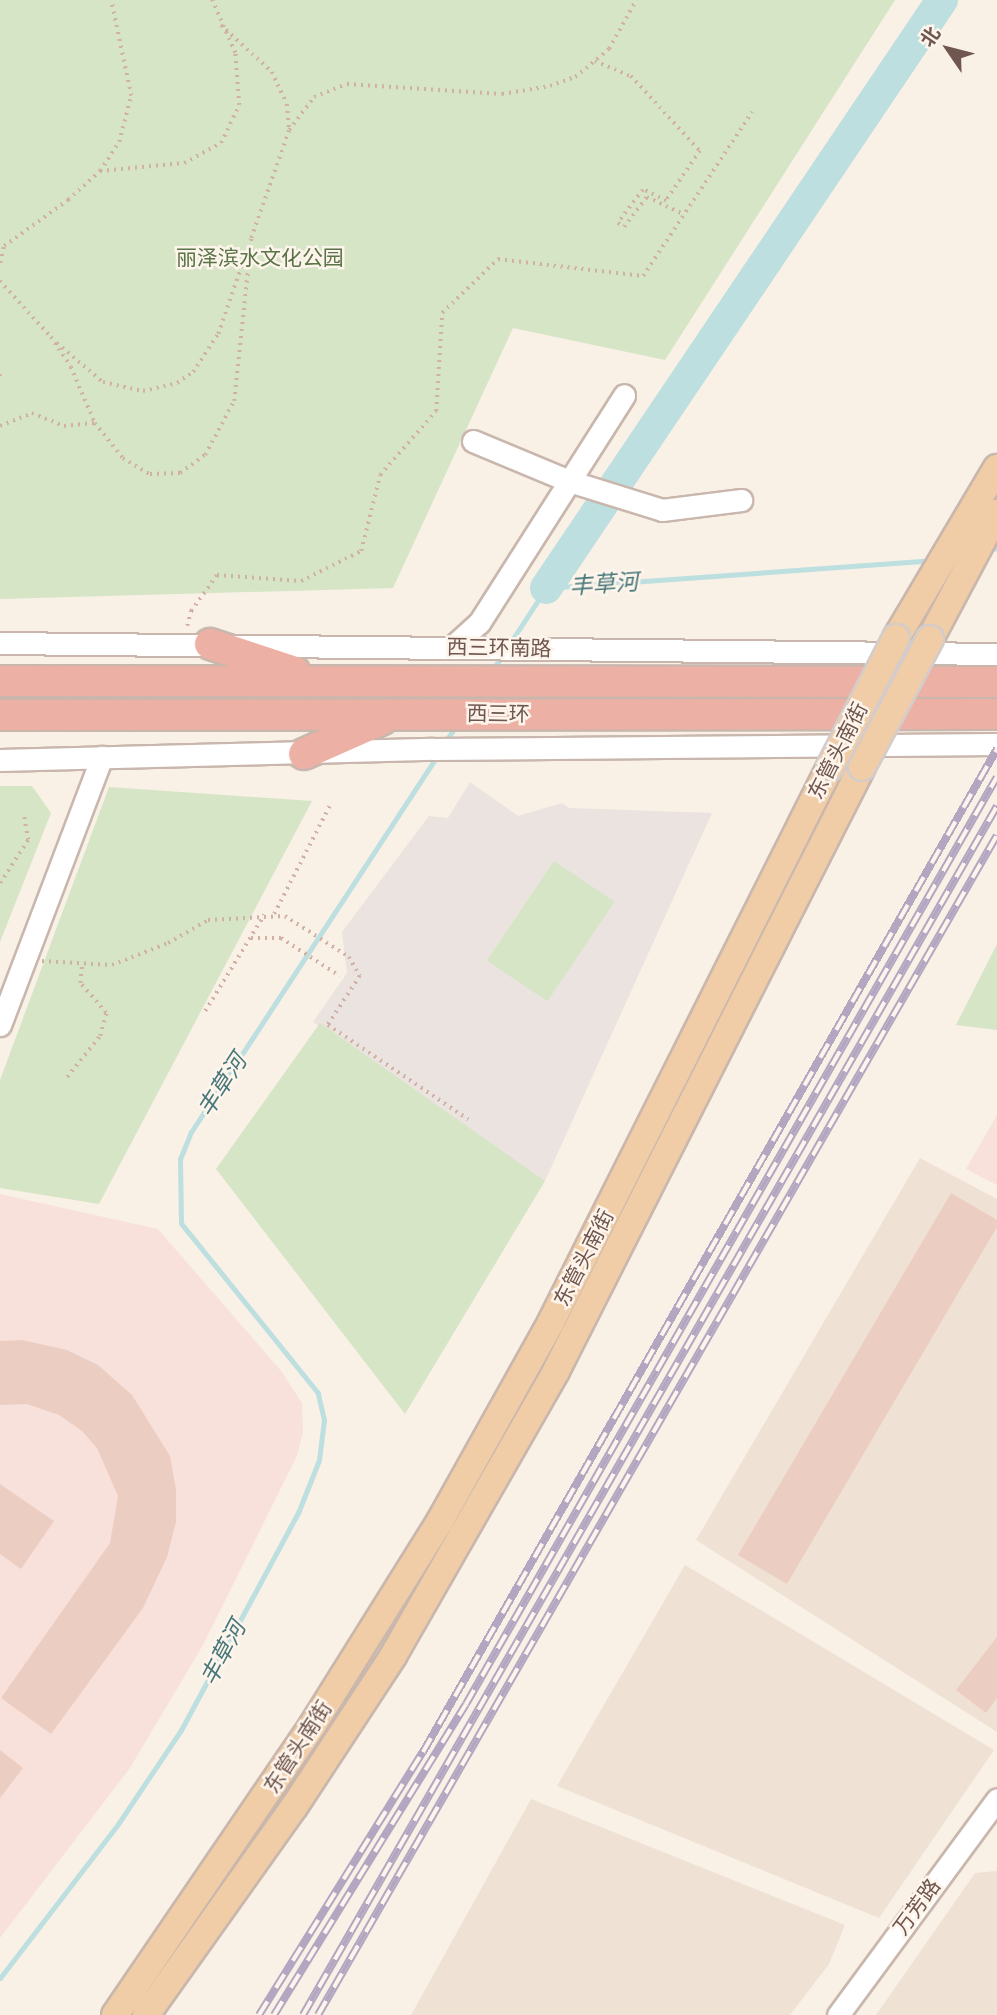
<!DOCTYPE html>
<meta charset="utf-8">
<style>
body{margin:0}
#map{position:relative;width:997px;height:2015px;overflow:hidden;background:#f9f0e6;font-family:Inter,"Noto Sans SC",sans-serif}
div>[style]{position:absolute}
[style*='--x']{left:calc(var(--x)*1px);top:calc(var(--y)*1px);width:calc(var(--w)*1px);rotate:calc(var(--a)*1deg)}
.residential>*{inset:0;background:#f0e1d5}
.commercial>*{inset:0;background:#f8e1db}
.industrial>*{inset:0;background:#eae3df}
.green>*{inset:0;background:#d6e5c6;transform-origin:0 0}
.stream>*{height:5px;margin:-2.5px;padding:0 2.5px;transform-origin:2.5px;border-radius:2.5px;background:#bddfe0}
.river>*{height:32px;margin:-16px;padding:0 16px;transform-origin:16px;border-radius:16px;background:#bddfe0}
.building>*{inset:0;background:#eccdc1}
.path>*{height:3.5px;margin-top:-1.75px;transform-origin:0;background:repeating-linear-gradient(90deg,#d0b1a4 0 2px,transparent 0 7px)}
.roads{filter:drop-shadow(2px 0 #c9b7ad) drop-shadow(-2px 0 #c9b7ad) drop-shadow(0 2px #c9b7ad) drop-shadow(0 -2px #c9b7ad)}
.minor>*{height:21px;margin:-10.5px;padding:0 10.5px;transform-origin:10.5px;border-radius:10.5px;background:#fff}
.major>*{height:26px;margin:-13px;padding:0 13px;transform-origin:13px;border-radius:13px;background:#f0cda6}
.highway>*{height:30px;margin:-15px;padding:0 15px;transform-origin:15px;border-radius:15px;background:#ecb0a4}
.rail>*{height:8px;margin-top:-4px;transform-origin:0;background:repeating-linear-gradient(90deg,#fdf4eb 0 16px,#b2a6c1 0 32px);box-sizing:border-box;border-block:2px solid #b2a6c1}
.bridges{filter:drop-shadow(2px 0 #d4ccca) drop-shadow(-2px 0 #d4ccca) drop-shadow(0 2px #d4ccca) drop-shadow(0 -2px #d4ccca)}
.major-bridge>*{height:26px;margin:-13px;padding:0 13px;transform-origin:13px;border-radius:13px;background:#f0cda6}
span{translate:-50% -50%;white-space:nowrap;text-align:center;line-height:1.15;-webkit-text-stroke:5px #fdf4eb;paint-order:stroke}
.park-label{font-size:21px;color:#597447}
.street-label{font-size:21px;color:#6f564e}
.water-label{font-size:23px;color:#47777a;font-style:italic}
.north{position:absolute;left:913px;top:14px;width:70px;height:70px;-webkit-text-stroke:5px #fdf4eb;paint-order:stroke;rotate:305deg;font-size:19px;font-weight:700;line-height:28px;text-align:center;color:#6f564e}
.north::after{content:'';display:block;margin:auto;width:24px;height:32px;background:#6f564e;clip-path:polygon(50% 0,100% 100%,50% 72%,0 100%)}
</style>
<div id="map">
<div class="residential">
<i style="clip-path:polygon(920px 1158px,997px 1199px,997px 1732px,696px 1540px)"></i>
<i style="clip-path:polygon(685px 1565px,994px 1750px,879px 1918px,557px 1786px)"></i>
<i style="clip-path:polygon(531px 1799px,845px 1925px,829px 1964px,790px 2015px,411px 2015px)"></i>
<i style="clip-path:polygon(997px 1871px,997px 2015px,876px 2015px,975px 1873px)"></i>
</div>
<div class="commercial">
<i style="clip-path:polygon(997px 1115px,997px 1185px,966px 1169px)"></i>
<i style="clip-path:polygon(0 1194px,158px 1229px,282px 1372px,302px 1403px,303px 1432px,297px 1456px,203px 1645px,130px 1768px,0 1938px)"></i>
</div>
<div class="industrial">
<i style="clip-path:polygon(470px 782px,518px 816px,562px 803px,569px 808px,712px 813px,545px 1181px,313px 1022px,347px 973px,342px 932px,429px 816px,448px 818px)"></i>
</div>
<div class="green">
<i style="clip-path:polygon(0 0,895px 0,665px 360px,513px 328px,393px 588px,0 599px)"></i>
<i style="clip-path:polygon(0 786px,32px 786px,51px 813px,0 942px)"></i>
<i style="clip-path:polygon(109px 787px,312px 801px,99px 1204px,0 1188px,0 1080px)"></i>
<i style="left:554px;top:861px;width:73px;height:120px;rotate:34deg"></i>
<i style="clip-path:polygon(997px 944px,997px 1030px,956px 1025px)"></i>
<i style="clip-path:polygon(320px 1023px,545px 1181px,405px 1414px,216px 1169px)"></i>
</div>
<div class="stream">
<i style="--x:986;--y:550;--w:11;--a:-10"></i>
<i style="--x:510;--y:643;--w:66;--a:-56.8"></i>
<i style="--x:546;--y:588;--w:387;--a:-4.1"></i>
<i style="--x:491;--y:672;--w:22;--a:-56"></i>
<i style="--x:445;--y:742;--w:22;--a:-56"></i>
<i style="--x:0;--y:1978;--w:194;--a:-52.5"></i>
<i style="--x:118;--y:1824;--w:113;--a:-56.2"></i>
<i style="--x:181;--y:1730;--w:247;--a:-61.7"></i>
<i style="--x:298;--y:1513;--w:57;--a:-68.4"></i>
<i style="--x:319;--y:1460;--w:40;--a:-82.9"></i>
<i style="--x:324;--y:1420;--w:28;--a:-103"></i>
<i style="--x:318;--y:1393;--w:218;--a:-128.9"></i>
<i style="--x:181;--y:1223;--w:64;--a:-90.9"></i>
<i style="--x:180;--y:1159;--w:29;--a:-68"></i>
<i style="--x:191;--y:1132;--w:452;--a:-56.8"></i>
</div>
<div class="river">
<i style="--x:546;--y:588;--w:709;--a:-56.04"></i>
</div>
<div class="building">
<i style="clip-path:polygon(951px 1193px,997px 1220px,997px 1227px,787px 1584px,738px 1555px)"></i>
<i style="clip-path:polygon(22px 1340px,67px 1350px,98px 1365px,132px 1395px,170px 1456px,176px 1490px,176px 1522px,167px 1557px,143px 1608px,51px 1734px,1px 1698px,110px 1543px,118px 1496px,97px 1448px,82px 1431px,59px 1415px,27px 1404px,0 1405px,0 1341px)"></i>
<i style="clip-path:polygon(0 1484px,54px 1521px,21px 1569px,0 1554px)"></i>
<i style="clip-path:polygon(997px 1637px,997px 1698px,986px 1713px,956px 1690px)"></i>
<i style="clip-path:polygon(0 1750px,23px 1768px,0 1798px)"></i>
</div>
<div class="path">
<i style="--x:221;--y:25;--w:69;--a:42.7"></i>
<i style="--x:272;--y:72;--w:35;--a:65"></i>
<i style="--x:287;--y:104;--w:24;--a:85"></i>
<i style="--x:595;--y:61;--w:39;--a:23"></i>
<i style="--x:631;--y:76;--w:102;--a:47.4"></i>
<i style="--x:700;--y:151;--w:60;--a:124.2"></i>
<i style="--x:666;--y:201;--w:25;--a:-154"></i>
<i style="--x:643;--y:190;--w:41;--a:127.1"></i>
<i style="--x:618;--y:223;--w:7;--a:34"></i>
<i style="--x:624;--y:227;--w:38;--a:-53"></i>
<i style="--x:647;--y:197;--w:40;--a:25"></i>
<i style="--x:100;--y:171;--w:84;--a:-5.4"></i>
<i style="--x:184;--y:163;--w:42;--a:-28.4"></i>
<i style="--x:221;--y:143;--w:42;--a:-64.7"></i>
<i style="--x:239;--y:105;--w:52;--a:-94.4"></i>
<i style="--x:235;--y:53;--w:58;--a:-113.5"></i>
<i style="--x:0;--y:263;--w:17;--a:-77"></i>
<i style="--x:4;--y:246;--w:79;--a:-35.7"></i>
<i style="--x:68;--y:200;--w:43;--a:-42.2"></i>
<i style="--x:100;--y:171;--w:35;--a:-57"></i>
<i style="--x:119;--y:142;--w:48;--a:-75.4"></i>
<i style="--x:131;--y:96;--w:98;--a:-101.8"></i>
<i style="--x:0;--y:281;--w:76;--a:47.7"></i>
<i style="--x:51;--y:337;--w:36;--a:56"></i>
<i style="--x:71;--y:367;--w:61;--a:66.8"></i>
<i style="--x:95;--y:423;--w:45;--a:51.3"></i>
<i style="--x:123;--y:458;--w:31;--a:31"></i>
<i style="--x:150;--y:474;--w:30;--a:-2"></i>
<i style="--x:180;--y:473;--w:31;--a:-36"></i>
<i style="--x:205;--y:455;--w:61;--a:-61.8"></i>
<i style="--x:234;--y:401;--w:164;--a:-84"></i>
<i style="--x:251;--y:238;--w:114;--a:-70.6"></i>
<i style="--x:289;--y:130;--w:41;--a:-52.9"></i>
<i style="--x:314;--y:97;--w:35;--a:-22"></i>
<i style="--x:347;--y:84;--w:155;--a:3.7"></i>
<i style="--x:502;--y:94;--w:49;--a:-9.5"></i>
<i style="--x:550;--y:86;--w:27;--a:-20"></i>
<i style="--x:575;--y:77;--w:44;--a:-39.5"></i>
<i style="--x:609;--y:49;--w:56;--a:-61.1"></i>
<i style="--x:57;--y:343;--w:60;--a:40.3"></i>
<i style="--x:103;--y:382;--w:41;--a:12.7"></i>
<i style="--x:143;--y:391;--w:35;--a:-13"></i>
<i style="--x:177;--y:383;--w:19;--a:-35"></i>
<i style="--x:193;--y:372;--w:45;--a:-56.7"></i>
<i style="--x:218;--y:334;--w:95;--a:-71"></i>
<i style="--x:0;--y:374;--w:6;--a:90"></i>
<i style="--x:0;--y:426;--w:35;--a:-22"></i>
<i style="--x:32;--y:413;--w:35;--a:22"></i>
<i style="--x:64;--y:426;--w:31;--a:-6"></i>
<i style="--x:187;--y:626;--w:16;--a:-75"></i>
<i style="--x:191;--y:611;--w:44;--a:-54.2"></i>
<i style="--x:217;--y:575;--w:84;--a:4.1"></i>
<i style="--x:301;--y:581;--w:67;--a:-26.6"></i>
<i style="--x:361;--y:551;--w:78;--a:-76"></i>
<i style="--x:380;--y:475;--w:85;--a:-48.8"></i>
<i style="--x:436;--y:411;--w:98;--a:-86.5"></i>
<i style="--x:442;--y:313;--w:78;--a:-44"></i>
<i style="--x:498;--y:259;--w:146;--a:6.7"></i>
<i style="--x:643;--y:276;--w:197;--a:-56.4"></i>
<i style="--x:0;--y:883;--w:51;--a:-56.9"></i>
<i style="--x:28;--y:840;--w:23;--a:-100"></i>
<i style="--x:274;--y:914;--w:123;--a:-62.8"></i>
<i style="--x:251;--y:938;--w:30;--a:0"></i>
<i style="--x:281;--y:938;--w:70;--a:32.8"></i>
<i style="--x:42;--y:961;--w:70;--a:3.3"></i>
<i style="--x:112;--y:965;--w:60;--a:-21.4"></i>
<i style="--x:168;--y:943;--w:46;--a:-29.9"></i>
<i style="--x:208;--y:920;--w:77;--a:-3"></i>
<i style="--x:285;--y:916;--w:76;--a:32.6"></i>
<i style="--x:349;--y:957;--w:22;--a:60"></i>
<i style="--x:360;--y:976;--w:59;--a:123.1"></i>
<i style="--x:328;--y:1025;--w:169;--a:33.9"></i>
<i style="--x:205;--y:1011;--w:113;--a:-58.4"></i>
<i style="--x:67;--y:1077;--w:53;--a:-51.2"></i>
<i style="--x:100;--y:1036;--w:24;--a:-75"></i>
<i style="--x:106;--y:1013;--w:40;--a:-131"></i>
<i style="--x:80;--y:983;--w:18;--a:-84"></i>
</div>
<div class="roads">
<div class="minor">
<i style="--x:473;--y:441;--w:104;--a:22.6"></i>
<i style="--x:569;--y:481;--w:97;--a:17.3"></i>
<i style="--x:662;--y:510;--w:80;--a:-7.2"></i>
<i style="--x:0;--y:643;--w:997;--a:0.63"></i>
<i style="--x:452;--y:647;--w:36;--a:-42"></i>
<i style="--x:479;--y:623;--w:270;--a:-57.5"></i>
<i style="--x:0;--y:760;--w:433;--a:-1.5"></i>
<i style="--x:433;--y:749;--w:564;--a:-0.51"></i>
<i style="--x:0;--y:1025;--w:287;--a:-69.2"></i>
<i style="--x:838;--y:2015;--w:268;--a:-53.6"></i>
</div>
<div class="major">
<i style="--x:896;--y:638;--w:198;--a:-59.3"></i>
<i style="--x:930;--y:639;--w:143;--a:-62"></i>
<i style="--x:115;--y:2015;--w:350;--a:-55.7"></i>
<i style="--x:312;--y:1726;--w:242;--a:-58"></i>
<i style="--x:440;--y:1521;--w:228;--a:-60.8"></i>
<i style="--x:551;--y:1322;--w:621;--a:-63.31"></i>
<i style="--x:146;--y:2015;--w:255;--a:-54.6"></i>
<i style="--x:294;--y:1807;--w:181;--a:-56.7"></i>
<i style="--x:393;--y:1656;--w:328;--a:-60.2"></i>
<i style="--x:556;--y:1371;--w:677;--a:-63.13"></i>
</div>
<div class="highway">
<i style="--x:210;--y:644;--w:89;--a:18.2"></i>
<i style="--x:0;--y:681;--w:997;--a:0.06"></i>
<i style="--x:0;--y:715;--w:997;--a:-0.06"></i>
<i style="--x:304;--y:754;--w:86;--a:-23.9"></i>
</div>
</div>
<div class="rail">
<i style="--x:259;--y:2015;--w:310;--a:-58.1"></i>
<i style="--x:423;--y:1752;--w:1156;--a:-60.22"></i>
<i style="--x:274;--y:2015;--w:365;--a:-58.3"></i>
<i style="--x:466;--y:1704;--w:1068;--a:-60.2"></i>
<i style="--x:303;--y:2015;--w:1394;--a:-60.14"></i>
<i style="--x:318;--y:2015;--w:1361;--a:-60.08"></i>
</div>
<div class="bridges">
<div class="major-bridge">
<i style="--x:830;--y:767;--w:145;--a:-62.9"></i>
<i style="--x:862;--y:767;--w:145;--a:-62"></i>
</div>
</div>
<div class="park-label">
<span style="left:260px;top:258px">丽泽滨水文化公园</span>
</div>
<div class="street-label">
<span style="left:499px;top:648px;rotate:1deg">西三环南路</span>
<span style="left:498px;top:714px;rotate:1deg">西三环</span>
<span style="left:838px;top:751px;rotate:-63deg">东管头南街</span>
<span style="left:584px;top:1258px;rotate:-63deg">东管头南街</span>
<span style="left:298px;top:1747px;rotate:-57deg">东管头南街</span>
<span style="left:917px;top:1907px;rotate:-54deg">万芳路</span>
</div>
<div class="water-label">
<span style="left:604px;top:584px;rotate:-4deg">丰草河</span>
<span style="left:222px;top:1085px;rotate:-57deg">丰草河</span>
<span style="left:223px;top:1653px;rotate:-62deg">丰草河</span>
</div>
<div class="north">北</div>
</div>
